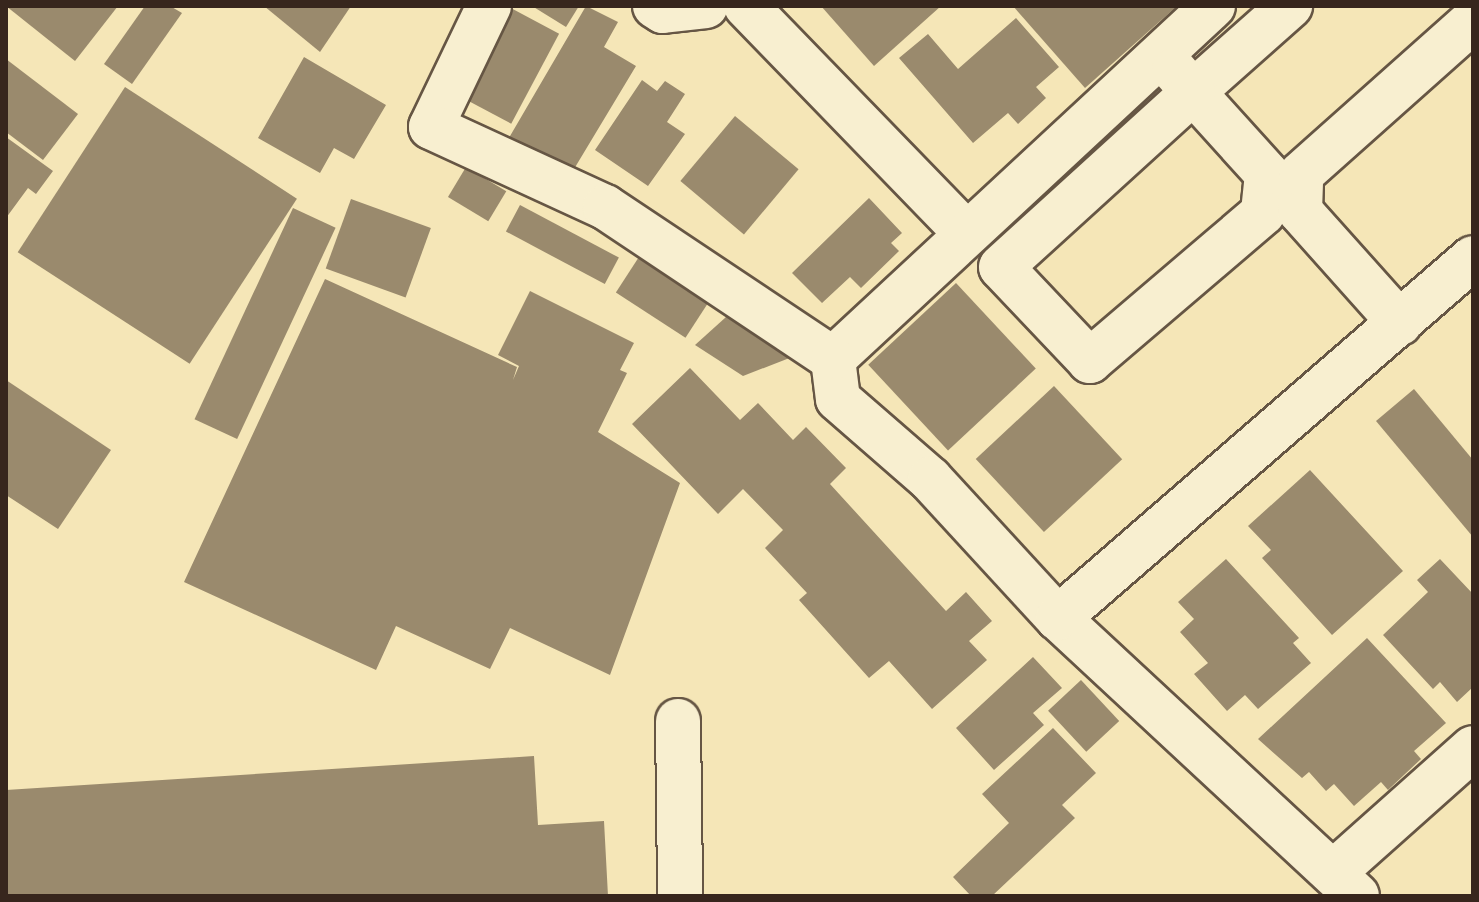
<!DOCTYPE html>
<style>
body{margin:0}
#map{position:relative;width:1479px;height:902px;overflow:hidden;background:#f5e6b7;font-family:Cardo,serif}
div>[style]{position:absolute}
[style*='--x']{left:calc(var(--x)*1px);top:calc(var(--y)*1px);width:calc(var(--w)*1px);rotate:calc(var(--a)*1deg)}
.building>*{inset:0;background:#9a8a6d;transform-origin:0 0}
.roads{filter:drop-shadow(2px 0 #665644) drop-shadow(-2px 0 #665644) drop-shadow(0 2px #665644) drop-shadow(0 -2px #665644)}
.minor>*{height:44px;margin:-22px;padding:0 22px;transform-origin:22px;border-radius:22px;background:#f8efd0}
span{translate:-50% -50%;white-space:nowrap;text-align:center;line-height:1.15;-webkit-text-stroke:8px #f8efd0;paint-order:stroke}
.frame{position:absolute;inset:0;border:8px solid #37261d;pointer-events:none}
</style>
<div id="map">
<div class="building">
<i style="clip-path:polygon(6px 6px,118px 6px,75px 61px)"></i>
<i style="clip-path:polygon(145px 6px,170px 6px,182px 13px,132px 84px,104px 64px)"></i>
<i style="clip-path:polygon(264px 6px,351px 6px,320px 52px)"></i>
<i style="left:507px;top:6px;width:59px;height:102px;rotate:28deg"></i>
<i style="clip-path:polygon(532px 6px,579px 6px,566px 27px)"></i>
<i style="clip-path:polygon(586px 6px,618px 22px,604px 47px,636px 66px,568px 179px,506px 143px)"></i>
<i style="clip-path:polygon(821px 6px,941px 6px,874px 66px)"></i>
<i style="clip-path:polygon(1013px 6px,1177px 6px,1085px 88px)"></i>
<i style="clip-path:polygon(1016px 18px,1059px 67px,1036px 87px,1046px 98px,1018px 124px,1008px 113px,973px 143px,899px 58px,928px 34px,958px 69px)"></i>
<i style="clip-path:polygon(304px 57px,386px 105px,354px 159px,334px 148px,320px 173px,258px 138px)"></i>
<i style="clip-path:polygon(6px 59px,78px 114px,43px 160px,6px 132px)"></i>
<i style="clip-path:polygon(642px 80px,657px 91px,665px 81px,685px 94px,667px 122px,685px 134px,648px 186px,595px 150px)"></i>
<i style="left:125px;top:87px;width:205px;height:197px;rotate:33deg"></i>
<i style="left:735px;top:116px;width:83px;height:85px;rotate:40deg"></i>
<i style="clip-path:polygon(6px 137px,53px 171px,36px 194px,28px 188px,6px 218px)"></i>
<i style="left:466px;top:167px;width:47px;height:35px;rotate:31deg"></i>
<i style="clip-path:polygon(869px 198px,902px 233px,891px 243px,899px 251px,861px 288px,850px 277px,822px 303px,792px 273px)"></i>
<i style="left:351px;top:199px;width:85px;height:74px;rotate:20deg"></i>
<i style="left:520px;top:205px;width:112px;height:30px;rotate:28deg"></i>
<i style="left:293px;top:208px;width:47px;height:233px;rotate:25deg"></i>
<i style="left:648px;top:243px;width:83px;height:59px;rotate:33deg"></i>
<i style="clip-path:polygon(325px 279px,517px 367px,513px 380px,519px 366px,498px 355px,530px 291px,634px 343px,620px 370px,627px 373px,598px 432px,680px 483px,610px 675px,510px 628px,490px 669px,396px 626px,376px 670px,184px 582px)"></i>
<i style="left:956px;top:283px;width:117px;height:120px;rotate:47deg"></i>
<i style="clip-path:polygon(736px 308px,792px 357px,743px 376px,695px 345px)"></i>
<i style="clip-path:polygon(690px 368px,740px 420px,758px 403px,793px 440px,806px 427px,846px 468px,830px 484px,946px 611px,966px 592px,992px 621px,969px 641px,987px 660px,932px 709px,889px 661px,869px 678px,799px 600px,807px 593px,765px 548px,783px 530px,743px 489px,718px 514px,632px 424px)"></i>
<i style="clip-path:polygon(6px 380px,111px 450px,58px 529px,6px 495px)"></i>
<i style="left:1054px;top:386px;width:100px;height:107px;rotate:47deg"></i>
<i style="clip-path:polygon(1414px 389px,1473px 460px,1473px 537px,1376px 421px)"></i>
<i style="clip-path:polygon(1310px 470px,1403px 571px,1332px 635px,1262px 558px,1271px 550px,1248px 526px)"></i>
<i style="clip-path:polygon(1226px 559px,1299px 638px,1293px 643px,1311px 663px,1258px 709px,1245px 695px,1227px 711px,1194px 674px,1208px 663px,1180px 632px,1194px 619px,1178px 602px)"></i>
<i style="clip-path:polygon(1440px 559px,1473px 594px,1473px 687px,1457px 702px,1440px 682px,1433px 689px,1383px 635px,1428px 592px,1417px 580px)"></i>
<i style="clip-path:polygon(1367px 638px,1446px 723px,1414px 751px,1421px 759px,1388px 790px,1381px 782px,1354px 806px,1334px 784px,1326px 791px,1309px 772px,1302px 778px,1258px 739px)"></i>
<i style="clip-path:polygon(1033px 657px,1062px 688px,1033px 713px,1044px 725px,994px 770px,956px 728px)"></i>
<i style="left:1081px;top:680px;width:56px;height:45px;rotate:47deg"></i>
<i style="clip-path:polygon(1053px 728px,1096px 773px,1062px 805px,1075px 818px,992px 896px,971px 896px,953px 877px,1009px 823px,982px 794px)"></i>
<i style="clip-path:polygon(534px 756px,538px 825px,604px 821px,608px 896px,6px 896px,6px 790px)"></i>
</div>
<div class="roads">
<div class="minor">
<i style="--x:489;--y:6;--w:134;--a:115.6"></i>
<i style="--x:431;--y:127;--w:192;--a:24.7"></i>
<i style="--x:605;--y:207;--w:274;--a:33.7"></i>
<i style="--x:655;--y:6;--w:9;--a:32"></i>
<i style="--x:663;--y:11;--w:43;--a:-6.6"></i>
<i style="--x:746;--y:6;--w:315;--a:45.9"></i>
<i style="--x:1213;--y:6;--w:519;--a:137.11"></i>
<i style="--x:833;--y:359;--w:40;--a:82.9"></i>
<i style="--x:838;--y:399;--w:122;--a:41"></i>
<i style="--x:930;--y:479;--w:189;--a:47.4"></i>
<i style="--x:1058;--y:618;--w:408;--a:42.9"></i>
<i style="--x:1174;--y:70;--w:29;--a:49"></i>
<i style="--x:1193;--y:92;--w:130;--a:-41.6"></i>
<i style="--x:1193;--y:92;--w:110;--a:47.9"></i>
<i style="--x:1267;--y:174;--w:39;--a:96"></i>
<i style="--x:1263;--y:213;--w:228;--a:139.5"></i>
<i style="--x:1090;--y:361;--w:129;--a:-133.4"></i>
<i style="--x:1001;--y:267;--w:260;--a:-42.3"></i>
<i style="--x:1400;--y:323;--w:150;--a:-131.8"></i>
<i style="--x:1300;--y:211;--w:37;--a:-88"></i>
<i style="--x:1301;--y:174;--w:230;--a:-41.7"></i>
<i style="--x:1058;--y:618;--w:549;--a:-40.94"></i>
<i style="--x:678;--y:721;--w:175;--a:89.3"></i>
<i style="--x:1334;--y:872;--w:186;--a:-41.7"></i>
</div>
</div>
<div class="frame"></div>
</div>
